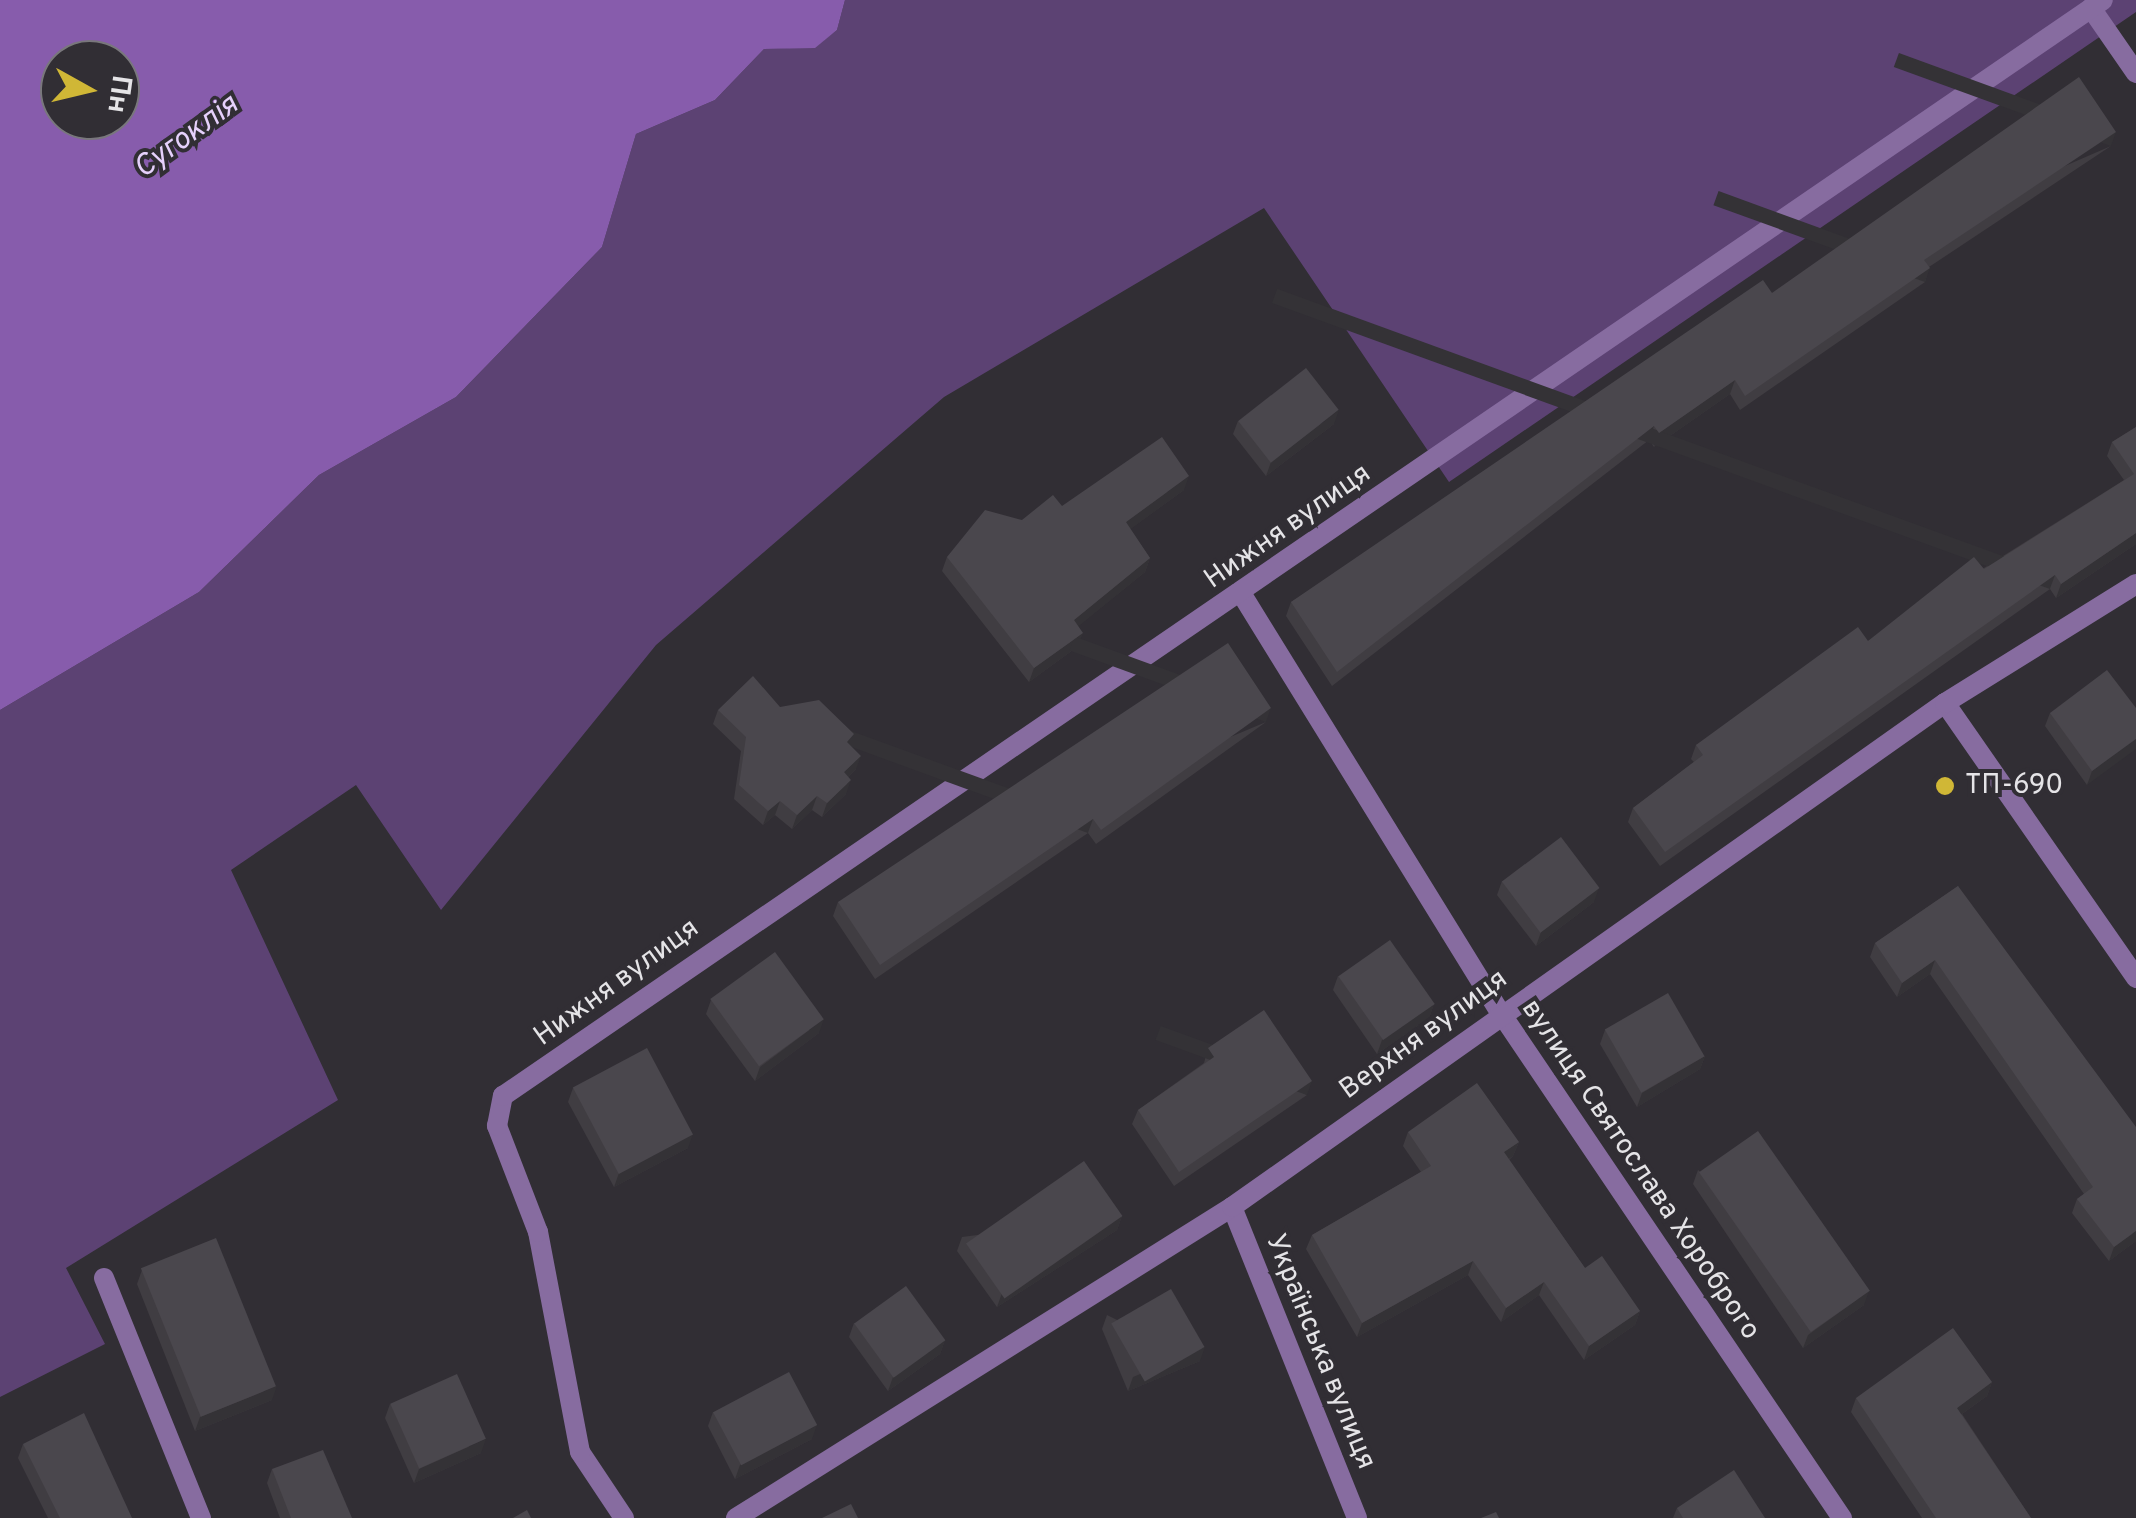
<!DOCTYPE html>
<meta charset="utf-8">
<style>
body{margin:0}
#map{position:relative;width:2136px;height:1518px;overflow:hidden;background:#312e34;font-family:Overpass,sans-serif}
div>[style]{position:absolute}
[style*='--x']{left:calc(var(--x)*1px);top:calc(var(--y)*1px);width:calc(var(--w)*1px);rotate:calc(var(--a)*1deg)}
.green>*{inset:0;background:#5c4273}
.water>*{inset:0;background:#875cac}
.lane>*{height:20px;margin:-10px;padding:0 10px;transform-origin:10px;border-radius:10px;background:#876ca0}
.street>*{height:20px;margin:-10px;padding:0 10px;transform-origin:10px;border-radius:10px;background:#876ca0}
.wall>*{inset:0;background:#403d42}
.shaded-wall>*{inset:0;background:#343236;transform-origin:0 0}
.building>*{inset:0;background:#4a474d;transform-origin:0 0}
.dots>*{width:28px;height:28px;translate:-50% -50%;box-sizing:border-box;border:5px solid #312e34;border-radius:50%}
span{translate:-50% -50%;white-space:nowrap;text-align:center;line-height:1.15;-webkit-text-stroke:8px #312e34;paint-order:stroke}
.street-label{font-size:28px;color:#e5e4e7}
.poi-label{font-size:28px;color:#e5e4e7}
.left{translate:0 -50%;text-align:left}
.water-label{font-size:30px;color:#e6d1fc;font-style:italic}
.north{position:absolute;left:40px;top:40px;width:100px;height:100px;box-sizing:border-box;background:#312e34;border:2px solid #79777c;border-radius:50%;rotate:98deg;font-size:28px;font-weight:700;line-height:40px;text-align:center;color:#e5e4e7}
.north::after{content:'';display:block;margin:auto;width:35px;height:45px;background:#d0b736;clip-path:polygon(50% 0,100% 100%,50% 72%,0 100%)}
</style>
<div id="map">
<div class="green">
<i style="clip-path:polygon(845px 0,2136px 0,2136px 12px,1449px 482px,1264px 208px,944px 397px,656px 645px,441px 910px,356px 785px,231px 870px,338px 1100px,66px 1268px,105px 1344px,0 1397px,0 710px,199px 592px,319px 475px,456px 397px,602px 247px,636px 134px,715px 100px,764px 49px,815px 47px,837px 30px)"></i>
</div>
<div class="water">
<i style="clip-path:polygon(evenodd,0 0,845px 0,837px 30px,815px 48px,764px 49px,715px 100px,636px 134px,602px 247px,456px 397px,319px 475px,199px 592px,0 710px,0 0,60px 60px,120px 60px,120px 120px,60px 120px,60px 60px)"></i>
</div>
<div class="lane">
<i style="--x:2091;--y:8;--w:79;--a:55.3"></i>
</div>
<div class="street">
<i style="--x:1241;--y:593;--w:493;--a:58.3"></i>
<i style="--x:1500;--y:1012;--w:611;--a:55.95"></i>
<i style="--x:1945;--y:703;--w:335;--a:55.2"></i>
<i style="--x:1232;--y:1207;--w:335;--a:68.1"></i>
<i style="--x:104;--y:1278;--w:259;--a:68"></i>
<i style="--x:624;--y:1518;--w:79;--a:-123.7"></i>
<i style="--x:580;--y:1452;--w:224;--a:-100.8"></i>
<i style="--x:538;--y:1232;--w:114;--a:-111.1"></i>
<i style="--x:497;--y:1126;--w:31;--a:-79"></i>
<i style="--x:503;--y:1096;--w:1939;--a:-34.41"></i>
<i style="--x:736;--y:1518;--w:585;--a:-32.09"></i>
<i style="--x:1232;--y:1207;--w:873;--a:-35.26"></i>
<i style="--x:1945;--y:703;--w:225;--a:-31.9"></i>
</div>
<div class="wall">
<i style="clip-path:polygon(2111px 146px,1929px 267px,1925px 282px,1740px 410px,1730px 394px,1654px 447px,1649px 440px,1332px 686px,1286px 616px,1291px 602px,1772px 293px)"></i>
<i style="clip-path:polygon(1238px 421px,1334px 424px,1266px 476px,1233px 434px)"></i>
<i style="clip-path:polygon(2136px 427px,2136px 544px,2056px 598px,2050px 589px,1660px 866px,1628px 822px,1633px 808px,1694px 762px,1691px 759px,1696px 745px,1868px 641px,2124px 480px,2107px 456px,2112px 442px)"></i>
<i style="clip-path:polygon(1184px 490px,1130px 529px,1150px 558px,1145px 572px,1078px 626px,1077px 647px,1029px 682px,942px 571px,947px 557px,1022px 520px,1062px 506px)"></i>
<i style="clip-path:polygon(780px 707px,850px 745px,856px 769px,848px 777px,846px 794px,822px 817px,812px 810px,792px 829px,775px 815px,763px 825px,734px 799px,741px 751px,713px 724px,718px 710px)"></i>
<i style="clip-path:polygon(2136px 708px,2087px 785px,2045px 726px,2050px 713px)"></i>
<i style="clip-path:polygon(1266px 722px,1096px 844px,1088px 833px,875px 979px,833px 916px,838px 902px)"></i>
<i style="clip-path:polygon(1502px 881px,1594px 902px,1536px 946px,1497px 895px)"></i>
<i style="clip-path:polygon(1958px 886px,2136px 1241px,2109px 1261px,2072px 1213px,2077px 1199px,2084px 1194px,1930px 974px,1897px 997px,1870px 957px,1875px 943px)"></i>
<i style="clip-path:polygon(1338px 976px,1434px 1004px,1429px 1018px,1377px 1054px,1333px 990px)"></i>
<i style="clip-path:polygon(711px 1000px,819px 1033px,755px 1081px,706px 1014px)"></i>
<i style="clip-path:polygon(1605px 1030px,1705px 1056px,1700px 1069px,1637px 1107px,1600px 1044px)"></i>
<i style="clip-path:polygon(1208px 1048px,1307px 1095px,1174px 1186px,1132px 1124px,1138px 1110px,1204px 1063px)"></i>
<i style="clip-path:polygon(573px 1088px,688px 1148px,614px 1187px,568px 1102px)"></i>
<i style="clip-path:polygon(1408px 1132px,1519px 1142px,1513px 1156px,1509px 1160px,1585px 1268px,1640px 1311px,1635px 1325px,1584px 1360px,1539px 1295px,1501px 1322px,1468px 1275px,1357px 1337px,1306px 1249px,1312px 1235px,1421px 1172px,1403px 1146px)"></i>
<i style="clip-path:polygon(1698px 1170px,1864px 1305px,1803px 1348px,1693px 1184px)"></i>
<i style="clip-path:polygon(1122px 1216px,1117px 1230px,997px 1307px,957px 1251px,962px 1237px)"></i>
<i style="clip-path:polygon(142px 1270px,272px 1400px,195px 1431px,137px 1284px)"></i>
<i style="clip-path:polygon(1107px 1315px,1200px 1361px,1128px 1391px,1102px 1329px)"></i>
<i style="clip-path:polygon(854px 1323px,945px 1340px,940px 1354px,888px 1391px,849px 1337px)"></i>
<i style="clip-path:polygon(1992px 1382px,1987px 1396px,1962px 1414px,2031px 1518px,1922px 1518px,1851px 1412px,1856px 1398px)"></i>
<i style="clip-path:polygon(390px 1404px,481px 1453px,414px 1483px,385px 1418px)"></i>
<i style="clip-path:polygon(713px 1412px,812px 1439px,735px 1479px,708px 1426px)"></i>
<i style="clip-path:polygon(23px 1444px,132px 1518px,48px 1518px,18px 1458px)"></i>
<i style="clip-path:polygon(272px 1469px,352px 1518px,280px 1518px,267px 1483px)"></i>
<i style="clip-path:polygon(1677px 1508px,1765px 1518px,1673px 1518px)"></i>
</div>
<div class="shaded-wall">
<i style="left:2116px;top:132px;width:15px;height:231px;rotate:110deg"></i>
<i style="left:1930px;top:268px;width:15px;height:225px;rotate:110deg"></i>
<i style="clip-path:polygon(1735px 380px,1730px 394px,1654px 447px,1659px 433px)"></i>
<i style="clip-path:polygon(1339px 410px,1334px 424px,1266px 476px,1271px 462px)"></i>
<i style="left:1654px;top:426px;width:15px;height:401px;rotate:110deg"></i>
<i style="clip-path:polygon(1189px 476px,1184px 490px,1121px 536px,1126px 522px)"></i>
<i style="clip-path:polygon(2136px 533px,2136px 544px,2056px 598px,2061px 584px)"></i>
<i style="clip-path:polygon(1150px 558px,1145px 572px,1069px 634px,1074px 620px)"></i>
<i style="left:2055px;top:575px;width:15px;height:478px;rotate:110deg"></i>
<i style="clip-path:polygon(1083px 633px,1077px 647px,1029px 682px,1034px 668px)"></i>
<i style="left:1271px;top:708px;width:15px;height:209px;rotate:110deg"></i>
<i style="clip-path:polygon(2136px 739px,2136px 749px,2087px 785px,2092px 771px)"></i>
<i style="clip-path:polygon(861px 756px,856px 769px,839px 786px,844px 772px)"></i>
<i style="clip-path:polygon(851px 780px,846px 794px,822px 817px,827px 803px)"></i>
<i style="clip-path:polygon(817px 796px,812px 810px,792px 829px,797px 815px)"></i>
<i style="clip-path:polygon(780px 801px,775px 815px,763px 825px,768px 811px)"></i>
<i style="left:1093px;top:819px;width:15px;height:258px;rotate:110deg"></i>
<i style="clip-path:polygon(1599px 888px,1594px 902px,1536px 946px,1541px 932px)"></i>
<i style="clip-path:polygon(1935px 960px,1930px 974px,1897px 997px,1902px 983px)"></i>
<i style="clip-path:polygon(1434px 1004px,1429px 1018px,1377px 1054px,1382px 1040px)"></i>
<i style="clip-path:polygon(824px 1019px,819px 1033px,755px 1081px,760px 1067px)"></i>
<i style="clip-path:polygon(1705px 1056px,1700px 1069px,1637px 1107px,1642px 1093px)"></i>
<i style="left:1312px;top:1081px;width:15px;height:161px;rotate:110deg"></i>
<i style="clip-path:polygon(693px 1134px,688px 1148px,614px 1187px,619px 1173px)"></i>
<i style="clip-path:polygon(1519px 1142px,1513px 1156px,1499px 1166px,1504px 1152px)"></i>
<i style="clip-path:polygon(1122px 1216px,1117px 1230px,997px 1307px,1002px 1293px)"></i>
<i style="clip-path:polygon(2136px 1231px,2136px 1241px,2109px 1261px,2114px 1247px)"></i>
<i style="clip-path:polygon(1473px 1261px,1468px 1275px,1357px 1337px,1362px 1323px)"></i>
<i style="clip-path:polygon(1544px 1282px,1539px 1295px,1501px 1322px,1506px 1308px)"></i>
<i style="clip-path:polygon(1869px 1291px,1864px 1305px,1803px 1348px,1808px 1335px)"></i>
<i style="clip-path:polygon(1640px 1311px,1635px 1325px,1584px 1360px,1589px 1346px)"></i>
<i style="clip-path:polygon(945px 1340px,940px 1354px,888px 1391px,893px 1377px)"></i>
<i style="clip-path:polygon(1205px 1347px,1200px 1361px,1128px 1391px,1133px 1377px)"></i>
<i style="clip-path:polygon(1992px 1382px,1987px 1396px,1952px 1421px,1957px 1408px)"></i>
<i style="clip-path:polygon(277px 1386px,272px 1400px,195px 1431px,200px 1417px)"></i>
<i style="clip-path:polygon(817px 1425px,812px 1439px,735px 1479px,740px 1465px)"></i>
<i style="clip-path:polygon(486px 1439px,481px 1453px,414px 1483px,419px 1469px)"></i>
</div>
<div class="building">
<i style="clip-path:polygon(2079px 77px,2116px 132px,1924px 260px,1930px 268px,1745px 396px,1735px 380px,1659px 433px,1654px 426px,1337px 672px,1291px 602px,1763px 280px,1772px 293px)"></i>
<i style="left:1306px;top:368px;width:53px;height:86px;rotate:52deg"></i>
<i style="clip-path:polygon(2136px 427px,2136px 533px,2061px 584px,2055px 575px,1665px 852px,1633px 808px,1703px 755px,1696px 745px,1858px 627px,1868px 641px,1974px 557px,1984px 569px,2134px 474px,2112px 442px)"></i>
<i style="clip-path:polygon(1162px 437px,1189px 476px,1126px 522px,1150px 558px,1074px 620px,1083px 633px,1034px 668px,947px 557px,985px 510px,1022px 520px,1053px 495px,1062px 506px)"></i>
<i style="clip-path:polygon(1228px 643px,1271px 708px,1101px 830px,1093px 819px,880px 965px,838px 902px)"></i>
<i style="clip-path:polygon(2107px 670px,2136px 708px,2136px 739px,2092px 771px,2050px 713px)"></i>
<i style="clip-path:polygon(753px 676px,780px 707px,819px 700px,854px 734px,847px 742px,861px 756px,844px 772px,851px 780px,827px 803px,817px 796px,797px 815px,780px 801px,768px 811px,739px 785px,746px 737px,718px 710px)"></i>
<i style="left:1561px;top:837px;width:64px;height:74px;rotate:53deg"></i>
<i style="clip-path:polygon(1958px 886px,2136px 1127px,2136px 1231px,2114px 1247px,2077px 1199px,2093px 1187px,1935px 960px,1902px 983px,1875px 943px)"></i>
<i style="left:1390px;top:940px;width:78px;height:63px;rotate:55deg"></i>
<i style="left:775px;top:952px;width:83px;height:80px;rotate:54deg"></i>
<i style="left:1668px;top:993px;width:73px;height:73px;rotate:60deg"></i>
<i style="clip-path:polygon(1264px 1010px,1312px 1081px,1179px 1172px,1138px 1110px,1214px 1057px,1208px 1048px)"></i>
<i style="left:647px;top:1048px;width:98px;height:84px;rotate:62deg"></i>
<i style="clip-path:polygon(1477px 1083px,1519px 1142px,1504px 1152px,1585px 1268px,1602px 1256px,1640px 1311px,1589px 1346px,1544px 1282px,1506px 1308px,1473px 1261px,1362px 1323px,1312px 1235px,1431px 1166px,1408px 1132px)"></i>
<i style="left:1758px;top:1131px;width:195px;height:72px;rotate:55deg"></i>
<i style="left:1084px;top:1161px;width:67px;height:144px;rotate:55deg"></i>
<i style="left:216px;top:1238px;width:160px;height:81px;rotate:68deg"></i>
<i style="left:906px;top:1286px;width:67px;height:64px;rotate:54deg"></i>
<i style="left:1171px;top:1289px;width:67px;height:69px;rotate:60deg"></i>
<i style="clip-path:polygon(1953px 1328px,1992px 1382px,1957px 1408px,2031px 1518px,1936px 1518px,1856px 1398px)"></i>
<i style="left:789px;top:1372px;width:60px;height:86px;rotate:62deg"></i>
<i style="left:457px;top:1374px;width:71px;height:73px;rotate:66deg"></i>
<i style="clip-path:polygon(84px 1413px,132px 1518px,60px 1518px,23px 1444px)"></i>
<i style="clip-path:polygon(323px 1450px,352px 1518px,291px 1518px,272px 1469px)"></i>
<i style="clip-path:polygon(1734px 1470px,1765px 1518px,1683px 1518px,1677px 1508px)"></i>
<i style="clip-path:polygon(851px 1504px,858px 1518px,822px 1518px)"></i>
<i style="clip-path:polygon(527px 1510px,531px 1518px,513px 1518px)"></i>
<i style="clip-path:polygon(1496px 1512px,1499px 1518px,1481px 1518px)"></i>
</div>
<div class="dots">
<i style="left:1945px;top:786px;background:#d0b736"></i>
</div>
<div class="street-label">
<span style="left:1288px;top:527px;rotate:-35deg">Нижня вулиця</span>
<span style="left:617px;top:983px;rotate:-36deg">Нижня вулиця</span>
<span style="left:1424px;top:1035px;rotate:-36deg">Верхня вулиця</span>
<span style="left:1640px;top:1170px;rotate:56deg">вулиця Святослава Хороброго</span>
<span style="left:1320px;top:1352px;rotate:68deg">Українська вулиця</span>
</div>
<div class="poi-label">
<span class="left" style="left:1965px;top:786px">ТП-690</span>
</div>
<div class="water-label">
<span style="left:187px;top:138px;rotate:-36deg">Сугоклія</span>
</div>
<div class="north">Пн</div>
</div>
